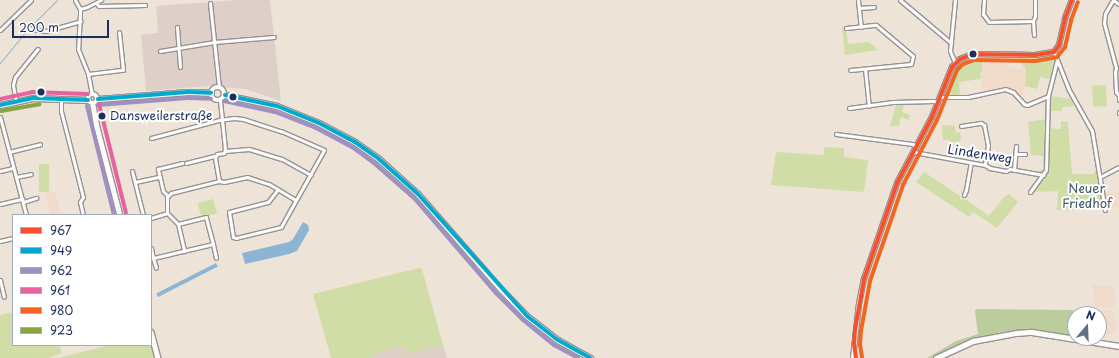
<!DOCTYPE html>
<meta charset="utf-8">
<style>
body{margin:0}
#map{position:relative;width:1119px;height:358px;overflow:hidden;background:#ede4d7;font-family:"Playpen Sans",sans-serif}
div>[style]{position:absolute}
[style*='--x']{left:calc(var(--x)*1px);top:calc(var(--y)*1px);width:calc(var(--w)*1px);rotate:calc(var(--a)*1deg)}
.built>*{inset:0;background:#f1dbcb}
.industrial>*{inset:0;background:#ded0c8}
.green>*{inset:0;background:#d0dda7;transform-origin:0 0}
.forest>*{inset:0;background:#bbcc9d}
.water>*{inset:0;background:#8db4d5;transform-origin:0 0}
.stream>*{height:1px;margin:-0.5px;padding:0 0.5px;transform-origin:0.5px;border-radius:0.5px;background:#8db4d5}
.roads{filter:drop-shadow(1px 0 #959394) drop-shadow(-1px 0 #959394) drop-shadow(0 1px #959394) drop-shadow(0 -1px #959394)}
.minor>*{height:3px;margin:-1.5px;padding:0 1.5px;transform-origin:1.5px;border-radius:1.5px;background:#fcfbf9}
.tertiary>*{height:4px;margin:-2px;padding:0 2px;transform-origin:2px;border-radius:2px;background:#fcfbf9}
.secondary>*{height:4.5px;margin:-2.25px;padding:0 2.25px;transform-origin:2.25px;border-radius:2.25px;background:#fcfbf9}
.secondary>.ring{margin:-2.25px;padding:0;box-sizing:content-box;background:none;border:4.5px solid #fcfbf9;border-radius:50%}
.bus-1>*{height:4px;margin:-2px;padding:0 2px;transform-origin:2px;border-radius:2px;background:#f8502d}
.bus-2>*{height:4px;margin:-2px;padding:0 2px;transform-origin:2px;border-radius:2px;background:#00a9ce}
.bus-3>*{height:4px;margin:-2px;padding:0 2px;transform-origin:2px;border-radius:2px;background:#a090c1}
.bus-4>*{height:4px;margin:-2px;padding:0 2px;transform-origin:2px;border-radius:2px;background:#e9619e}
.bus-5>*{height:4px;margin:-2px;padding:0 2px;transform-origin:2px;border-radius:2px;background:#f26522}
.bus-6>*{height:4px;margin:-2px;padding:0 2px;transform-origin:2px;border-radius:2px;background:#89a441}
.dots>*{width:11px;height:11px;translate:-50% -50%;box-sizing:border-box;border:2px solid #fff;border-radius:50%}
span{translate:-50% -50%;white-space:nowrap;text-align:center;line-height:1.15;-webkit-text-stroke:4px #fff;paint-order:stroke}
.bus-label{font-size:12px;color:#1b2f5e}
.left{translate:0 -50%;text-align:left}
.street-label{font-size:13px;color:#1b2f5e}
.park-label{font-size:13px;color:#425966}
.legend{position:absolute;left:12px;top:214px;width:140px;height:132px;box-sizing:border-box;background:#fff;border:1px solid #a4acbf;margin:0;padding:5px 7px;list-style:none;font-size:12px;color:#1b2f5e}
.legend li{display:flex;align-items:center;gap:8px;height:20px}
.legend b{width:20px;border:1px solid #a4acbf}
.north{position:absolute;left:1067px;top:306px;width:40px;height:40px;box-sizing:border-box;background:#fff;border:1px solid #a4acbf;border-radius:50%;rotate:19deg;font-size:11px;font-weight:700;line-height:16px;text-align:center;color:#1b2f5e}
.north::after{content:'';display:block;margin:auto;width:14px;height:18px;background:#646e88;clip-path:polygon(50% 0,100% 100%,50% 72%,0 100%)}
.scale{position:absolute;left:12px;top:20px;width:97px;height:18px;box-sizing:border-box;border:2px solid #1b2f5e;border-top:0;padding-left:5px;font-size:12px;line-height:14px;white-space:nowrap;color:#1b2f5e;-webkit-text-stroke:3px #fff;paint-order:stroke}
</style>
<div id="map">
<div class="built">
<i style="clip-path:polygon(983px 56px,1011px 56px,1008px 67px,1021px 70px,1024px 65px,1026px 75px,1025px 86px,1021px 97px,1008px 88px,982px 91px,980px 73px,982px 72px)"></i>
<i style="clip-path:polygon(53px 191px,56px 195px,62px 215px,50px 215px,45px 192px)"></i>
<i style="clip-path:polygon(1119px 191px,1119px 208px,1107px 210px,1105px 194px)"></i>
<i style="clip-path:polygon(1092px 285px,1114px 286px,1116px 301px,1114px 307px,1095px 308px)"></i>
<i style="clip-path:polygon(1073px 310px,1112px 310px,1113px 315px,1116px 320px,1117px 333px,1099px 335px,1099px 314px,1075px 314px,1075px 321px)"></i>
</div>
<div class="industrial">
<i style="clip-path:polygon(238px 0,270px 0,281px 101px,245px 89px,209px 86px,146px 91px,141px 35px,158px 33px,156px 6px)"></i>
<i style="clip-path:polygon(443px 345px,447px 358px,372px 358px,371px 355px,404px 346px,406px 354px)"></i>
</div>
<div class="green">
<i style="clip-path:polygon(842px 27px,846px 27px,848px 44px,869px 42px,878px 50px,845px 55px)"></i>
<i style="clip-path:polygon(975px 56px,983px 56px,982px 72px,980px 73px,981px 79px,959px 82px,960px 95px,952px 96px,950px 93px,949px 95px,945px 95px,955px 68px,965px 59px)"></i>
<i style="clip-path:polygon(1049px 56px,1052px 58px,1055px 63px,1050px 79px,1040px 77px,1037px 89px,1025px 86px,1026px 69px,1017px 58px)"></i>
<i style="left:1106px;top:85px;width:21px;height:14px;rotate:87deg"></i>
<i style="clip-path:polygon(1049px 96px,1071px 99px,1074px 106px,1062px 107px,1062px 111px,1049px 111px)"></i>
<i style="clip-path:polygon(904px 104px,902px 112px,910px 115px,909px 120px,901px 117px,899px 126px,890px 126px,896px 105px)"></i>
<i style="clip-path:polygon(1046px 119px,1045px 172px,1038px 172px,1043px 169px,1043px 156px,1031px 155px,1028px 122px)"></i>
<i style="clip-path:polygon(1061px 121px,1068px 122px,1072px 174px,1093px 174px,1096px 169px,1103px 210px,1057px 210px,1058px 191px,1031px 192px,1047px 171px,1048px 128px,1061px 129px)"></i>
<i style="clip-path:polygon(942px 125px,955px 126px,956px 133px,960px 132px,960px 126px,961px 141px,950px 142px,949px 140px,943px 140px)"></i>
<i style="clip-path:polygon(824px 147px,844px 148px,844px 157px,868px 160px,864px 192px,771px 185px,776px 152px,824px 155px)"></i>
<i style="left:39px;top:164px;width:10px;height:28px"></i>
<i style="clip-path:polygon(924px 172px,960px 196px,960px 199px,967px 200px,989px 216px,1004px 197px,1009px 194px,1018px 202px,997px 228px,973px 212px,969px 217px,916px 182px)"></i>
<i style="left:213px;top:199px;width:15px;height:16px;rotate:74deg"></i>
<i style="clip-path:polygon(419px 268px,422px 269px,443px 345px,406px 354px,404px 346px,371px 355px,372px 358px,331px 358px,313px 294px)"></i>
<i style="clip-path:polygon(13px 312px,13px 345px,59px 345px,62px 353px,49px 358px,0 358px,0 315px)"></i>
<i style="clip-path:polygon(151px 338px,157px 358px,58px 358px,110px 345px,151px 345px)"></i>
</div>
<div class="forest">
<i style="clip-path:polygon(977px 309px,1073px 310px,1075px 336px,1037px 331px,1002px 332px,968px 340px,932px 358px,927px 358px,956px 341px,978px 334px,975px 311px)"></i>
</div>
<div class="water">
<i style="clip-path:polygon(303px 222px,308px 225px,309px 230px,297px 251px,289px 254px,245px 264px,242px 253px,289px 242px,293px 239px)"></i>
<i style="left:216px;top:263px;width:4px;height:67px;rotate:63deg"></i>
</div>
<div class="stream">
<i style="--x:0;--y:63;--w:43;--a:-50.7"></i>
<i style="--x:27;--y:30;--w:42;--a:-45"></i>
</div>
<div class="roads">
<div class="minor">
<i style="--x:75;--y:0;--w:10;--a:61"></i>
<i style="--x:80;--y:9;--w:5;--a:90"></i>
<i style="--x:80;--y:14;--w:35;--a:93"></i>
<i style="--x:78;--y:49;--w:27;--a:68"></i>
<i style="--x:88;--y:74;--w:20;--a:79"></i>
<i style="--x:858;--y:0;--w:27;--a:84"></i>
<i style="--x:900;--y:0;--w:67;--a:40.1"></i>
<i style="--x:955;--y:0;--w:51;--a:95.6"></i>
<i style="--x:950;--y:51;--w:13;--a:67"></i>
<i style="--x:984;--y:0;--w:14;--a:94"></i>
<i style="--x:983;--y:14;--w:10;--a:53"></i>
<i style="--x:989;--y:22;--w:44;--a:-1.3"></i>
<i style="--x:1113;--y:0;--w:16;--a:120"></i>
<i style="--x:1105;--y:14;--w:9;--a:96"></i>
<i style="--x:1104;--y:23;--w:47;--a:75.1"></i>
<i style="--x:1116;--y:68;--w:4;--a:104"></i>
<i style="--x:1115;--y:72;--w:20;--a:87"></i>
<i style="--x:1116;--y:92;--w:4;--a:45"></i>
<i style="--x:1119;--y:95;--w:5;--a:90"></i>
<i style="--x:1113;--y:0;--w:7;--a:34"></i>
<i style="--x:96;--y:3;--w:4;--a:45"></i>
<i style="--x:99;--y:6;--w:46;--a:-1.2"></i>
<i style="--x:210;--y:3;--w:84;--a:83.9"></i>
<i style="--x:859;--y:8;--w:15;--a:-4"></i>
<i style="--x:80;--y:9;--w:7;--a:-16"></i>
<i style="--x:87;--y:7;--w:16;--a:-27"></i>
<i style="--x:27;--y:26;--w:5;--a:37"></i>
<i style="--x:31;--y:29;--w:15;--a:8"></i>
<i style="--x:46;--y:31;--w:36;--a:-16"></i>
<i style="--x:177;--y:27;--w:40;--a:85.7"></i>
<i style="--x:846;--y:28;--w:30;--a:-6"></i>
<i style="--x:876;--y:25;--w:48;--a:40"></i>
<i style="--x:913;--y:56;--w:8;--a:104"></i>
<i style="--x:911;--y:64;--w:61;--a:174.4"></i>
<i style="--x:0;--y:30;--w:43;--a:-44.1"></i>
<i style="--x:1034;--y:35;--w:14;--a:-94"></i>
<i style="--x:1033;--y:21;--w:5;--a:-68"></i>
<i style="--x:1035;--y:16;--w:16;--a:-90"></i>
<i style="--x:160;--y:51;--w:55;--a:-9.5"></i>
<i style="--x:214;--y:42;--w:60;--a:-4.8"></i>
<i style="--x:1054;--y:52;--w:41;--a:68.5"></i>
<i style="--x:1069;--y:90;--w:47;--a:60.7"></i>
<i style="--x:1092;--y:131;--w:80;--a:80.7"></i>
<i style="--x:865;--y:69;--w:37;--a:84"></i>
<i style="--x:88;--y:74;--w:35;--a:-7"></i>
<i style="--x:123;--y:70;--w:38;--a:-96"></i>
<i style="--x:940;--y:97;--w:28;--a:0"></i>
<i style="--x:968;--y:97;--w:38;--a:-12"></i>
<i style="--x:1005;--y:89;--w:9;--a:21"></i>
<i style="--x:1013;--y:92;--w:16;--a:47"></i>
<i style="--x:1024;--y:104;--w:3;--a:18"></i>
<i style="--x:1027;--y:105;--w:23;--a:-23"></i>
<i style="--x:61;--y:99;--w:12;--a:90"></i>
<i style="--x:61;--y:111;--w:89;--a:75.7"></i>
<i style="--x:83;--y:197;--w:6;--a:121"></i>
<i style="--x:80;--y:202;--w:13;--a:77"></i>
<i style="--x:16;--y:101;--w:16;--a:-101"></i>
<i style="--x:13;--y:85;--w:8;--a:-76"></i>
<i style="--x:15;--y:77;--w:36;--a:-51"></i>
<i style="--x:849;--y:108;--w:44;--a:-7.8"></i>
<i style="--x:893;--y:102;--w:40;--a:-1.4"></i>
<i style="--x:933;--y:101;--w:5;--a:11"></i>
<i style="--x:1119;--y:112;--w:1;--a:90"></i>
<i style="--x:0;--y:117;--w:101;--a:75.1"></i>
<i style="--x:961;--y:126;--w:20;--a:-9"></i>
<i style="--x:981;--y:123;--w:4;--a:34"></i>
<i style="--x:984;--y:125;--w:20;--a:79"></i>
<i style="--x:988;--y:145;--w:20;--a:99"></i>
<i style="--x:836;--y:134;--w:77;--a:7.5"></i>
<i style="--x:912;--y:144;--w:5;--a:22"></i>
<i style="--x:151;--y:138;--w:70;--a:-14.8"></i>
<i style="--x:219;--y:120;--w:15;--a:-8"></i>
<i style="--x:234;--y:118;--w:9;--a:6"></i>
<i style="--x:243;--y:119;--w:40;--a:18"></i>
<i style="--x:281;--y:131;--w:47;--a:23.8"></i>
<i style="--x:324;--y:150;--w:88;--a:119.2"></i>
<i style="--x:281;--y:227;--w:46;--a:166.3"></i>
<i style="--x:236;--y:238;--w:3;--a:-162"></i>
<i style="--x:233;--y:237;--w:25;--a:-99"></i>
<i style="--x:229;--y:212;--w:40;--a:-14.4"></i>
<i style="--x:268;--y:202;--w:16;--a:-52"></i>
<i style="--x:225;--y:151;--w:24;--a:-5"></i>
<i style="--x:249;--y:149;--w:34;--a:17"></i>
<i style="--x:282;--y:159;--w:33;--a:29"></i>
<i style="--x:9;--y:152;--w:32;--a:-14"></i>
<i style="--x:914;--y:152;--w:72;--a:10.4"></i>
<i style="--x:985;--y:165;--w:6;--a:31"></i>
<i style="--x:990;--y:168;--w:16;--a:11"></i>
<i style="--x:1006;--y:171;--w:4;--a:-27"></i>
<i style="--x:1010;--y:169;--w:34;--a:10"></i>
<i style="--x:1016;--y:154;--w:9;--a:0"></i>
<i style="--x:186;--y:163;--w:30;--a:-14"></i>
<i style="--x:1014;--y:170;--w:24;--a:-85"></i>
<i style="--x:0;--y:171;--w:13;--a:-13"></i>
<i style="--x:132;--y:171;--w:45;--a:76"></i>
<i style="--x:16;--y:177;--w:15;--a:-11"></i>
<i style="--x:1100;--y:177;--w:21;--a:-28"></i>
<i style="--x:219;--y:181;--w:23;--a:-100"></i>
<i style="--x:215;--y:158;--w:4;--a:-63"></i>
<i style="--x:217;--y:154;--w:7;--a:-8"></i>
<i style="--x:224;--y:153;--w:4;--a:-76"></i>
<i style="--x:225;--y:149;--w:48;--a:-95.9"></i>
<i style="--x:219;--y:181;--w:5;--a:11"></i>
<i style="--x:224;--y:182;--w:24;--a:-12"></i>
<i style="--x:247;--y:177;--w:23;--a:18"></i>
<i style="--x:269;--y:184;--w:31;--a:31"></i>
<i style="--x:135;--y:182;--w:25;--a:-12"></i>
<i style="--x:1030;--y:192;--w:27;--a:-54"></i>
<i style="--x:1046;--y:170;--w:74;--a:-88.5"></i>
<i style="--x:1048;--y:96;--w:36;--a:-76"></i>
<i style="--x:964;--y:195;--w:5;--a:-68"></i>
<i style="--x:966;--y:190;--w:27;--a:-80"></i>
<i style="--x:168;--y:196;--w:7;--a:-135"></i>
<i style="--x:163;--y:191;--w:23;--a:-103"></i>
<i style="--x:158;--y:169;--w:25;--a:-14"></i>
<i style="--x:23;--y:202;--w:14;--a:-17"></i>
<i style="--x:0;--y:204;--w:23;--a:-13"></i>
<i style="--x:167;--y:213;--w:16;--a:45"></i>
<i style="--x:151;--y:218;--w:17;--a:-17"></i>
<i style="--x:167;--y:213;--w:16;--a:-90"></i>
<i style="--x:167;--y:197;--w:6;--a:-45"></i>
<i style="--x:171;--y:193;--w:49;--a:-14"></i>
<i style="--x:0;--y:241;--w:13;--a:-13"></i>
<i style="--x:213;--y:244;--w:14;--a:78"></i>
<i style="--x:151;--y:248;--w:10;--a:79"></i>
<i style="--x:153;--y:258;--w:17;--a:-13"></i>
<i style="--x:170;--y:254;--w:44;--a:-13.1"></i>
<i style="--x:213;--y:244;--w:28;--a:-105"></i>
<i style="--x:206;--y:217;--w:29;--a:166"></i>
<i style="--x:178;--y:224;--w:28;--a:77"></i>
<i style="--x:153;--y:258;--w:10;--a:73"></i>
<i style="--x:0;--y:280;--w:17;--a:77"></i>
</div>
<div class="tertiary">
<i style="--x:853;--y:358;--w:54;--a:-83.7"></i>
<i style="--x:859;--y:304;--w:25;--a:-79"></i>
<i style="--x:864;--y:279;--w:102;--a:-71"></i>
<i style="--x:897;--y:183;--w:75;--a:-62.1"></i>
<i style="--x:932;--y:117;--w:54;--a:-68.2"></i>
<i style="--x:952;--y:67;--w:11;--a:-45"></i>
<i style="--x:960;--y:59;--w:14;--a:-21"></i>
<i style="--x:973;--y:54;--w:62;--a:0.9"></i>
<i style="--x:1035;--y:55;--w:19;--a:-9"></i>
<i style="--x:1054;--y:52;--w:9;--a:-54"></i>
<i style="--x:1059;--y:45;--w:28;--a:-77"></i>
<i style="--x:1065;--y:18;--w:19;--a:-69"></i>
</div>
<div class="secondary">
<i class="ring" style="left:211px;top:87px;width:9.5px;height:9.5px"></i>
<i class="ring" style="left:88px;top:94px;width:5.5px;height:5.5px"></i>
<i style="--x:225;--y:95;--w:53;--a:11.9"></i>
<i style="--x:277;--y:106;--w:45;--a:22"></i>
<i style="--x:319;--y:123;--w:41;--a:27.8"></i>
<i style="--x:355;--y:142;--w:29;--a:35"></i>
<i style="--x:379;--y:159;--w:52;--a:41.9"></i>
<i style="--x:418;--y:194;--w:126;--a:48.9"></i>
<i style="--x:501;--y:289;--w:37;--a:46"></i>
<i style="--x:527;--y:316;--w:39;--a:38"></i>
<i style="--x:558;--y:340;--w:37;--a:29"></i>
<i style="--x:98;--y:99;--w:90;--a:-4.4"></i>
<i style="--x:188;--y:92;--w:23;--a:2"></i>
<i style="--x:0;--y:105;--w:34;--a:-12"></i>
<i style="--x:33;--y:98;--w:55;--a:2.1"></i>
<i style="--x:93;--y:105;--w:22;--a:80"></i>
<i style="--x:97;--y:127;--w:91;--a:75.4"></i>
<i style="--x:151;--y:332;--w:27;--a:75"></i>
<i style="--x:936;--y:358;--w:41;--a:-24.7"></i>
<i style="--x:973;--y:341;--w:44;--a:-10.5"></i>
<i style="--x:1016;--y:333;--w:16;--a:-4"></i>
<i style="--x:1032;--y:332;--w:88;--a:9.1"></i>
</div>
</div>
<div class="bus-1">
<i style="--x:856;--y:358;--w:14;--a:-98"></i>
<i style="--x:854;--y:344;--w:14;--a:-86"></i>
<i style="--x:855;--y:330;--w:52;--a:-80"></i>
<i style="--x:864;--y:279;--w:102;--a:-71"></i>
<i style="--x:897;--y:183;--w:75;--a:-62.1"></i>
<i style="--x:932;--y:117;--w:54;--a:-68.2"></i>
<i style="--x:952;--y:67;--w:11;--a:-45"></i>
<i style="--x:960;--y:59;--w:14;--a:-21"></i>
<i style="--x:973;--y:54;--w:62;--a:0.9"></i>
<i style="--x:1035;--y:55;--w:19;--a:-9"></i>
<i style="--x:1054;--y:52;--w:9;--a:-54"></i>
<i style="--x:1059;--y:45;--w:28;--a:-77"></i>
<i style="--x:1065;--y:18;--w:19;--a:-69"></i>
</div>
<div class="bus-2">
<i style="--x:225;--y:95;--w:53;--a:11.9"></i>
<i style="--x:277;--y:106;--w:45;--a:22"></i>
<i style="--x:319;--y:123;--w:41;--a:27.8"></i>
<i style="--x:355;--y:142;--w:29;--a:35"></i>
<i style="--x:379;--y:159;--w:52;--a:41.9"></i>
<i style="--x:418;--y:194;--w:164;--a:48.2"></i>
<i style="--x:527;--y:316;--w:39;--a:38"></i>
<i style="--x:558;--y:340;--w:37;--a:29"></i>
<i style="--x:98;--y:99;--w:90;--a:-4.4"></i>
<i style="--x:188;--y:92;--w:23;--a:2"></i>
<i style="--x:0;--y:105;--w:34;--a:-12"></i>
<i style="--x:33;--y:98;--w:55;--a:2.1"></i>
</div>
<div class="bus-3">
<i style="--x:224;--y:101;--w:52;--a:12.2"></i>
<i style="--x:275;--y:112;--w:44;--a:21.3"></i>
<i style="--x:316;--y:128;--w:41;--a:27.8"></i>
<i style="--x:352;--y:147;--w:29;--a:36"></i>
<i style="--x:375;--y:164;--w:52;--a:41.1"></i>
<i style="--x:414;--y:198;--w:125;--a:49.2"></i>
<i style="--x:496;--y:293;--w:38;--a:45"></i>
<i style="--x:523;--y:320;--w:40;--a:39"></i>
<i style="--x:554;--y:345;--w:27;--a:28"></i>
<i style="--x:98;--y:105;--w:90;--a:-4.4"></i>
<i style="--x:188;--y:98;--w:23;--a:2"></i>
<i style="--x:87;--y:106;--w:112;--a:76.1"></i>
</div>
<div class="bus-4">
<i style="--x:0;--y:99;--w:33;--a:-12"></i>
<i style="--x:32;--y:92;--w:56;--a:2"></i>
<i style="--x:99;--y:104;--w:112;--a:76.1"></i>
</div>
<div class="bus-5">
<i style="--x:862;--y:357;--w:13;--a:-99"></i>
<i style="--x:860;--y:344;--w:13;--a:-86"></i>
<i style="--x:861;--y:331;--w:51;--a:-79.8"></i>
<i style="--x:870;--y:281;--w:102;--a:-71"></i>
<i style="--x:903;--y:185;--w:73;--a:-62.4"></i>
<i style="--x:937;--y:120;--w:54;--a:-68.2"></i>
<i style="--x:957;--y:70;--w:8;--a:-45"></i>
<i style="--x:963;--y:64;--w:12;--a:-20"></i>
<i style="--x:974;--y:60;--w:61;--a:0.9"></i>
<i style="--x:1035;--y:61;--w:22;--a:-10"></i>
<i style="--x:1057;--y:57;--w:13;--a:-51"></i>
<i style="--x:1065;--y:47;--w:28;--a:-77"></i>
<i style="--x:1071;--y:20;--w:19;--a:-69"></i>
</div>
<div class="bus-6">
<i style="--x:1;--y:111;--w:39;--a:-10"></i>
</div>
<div class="dots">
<i style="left:973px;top:54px;background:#1b2f5e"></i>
<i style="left:41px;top:92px;background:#1b2f5e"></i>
<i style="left:233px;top:97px;background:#1b2f5e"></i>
<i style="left:102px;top:116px;background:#1b2f5e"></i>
</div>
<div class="bus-label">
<span class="left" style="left:110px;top:116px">Dansweilerstraße</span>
</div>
<div class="street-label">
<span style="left:980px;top:154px;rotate:9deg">Lindenweg</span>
</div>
<div class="park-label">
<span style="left:1087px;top:196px">Neuer<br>Friedhof</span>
</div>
<ul class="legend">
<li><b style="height:5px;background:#f8502d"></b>967</li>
<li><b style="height:5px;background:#00a9ce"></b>949</li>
<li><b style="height:5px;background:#a090c1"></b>962</li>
<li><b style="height:5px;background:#e9619e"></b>961</li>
<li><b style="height:5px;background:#f26522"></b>980</li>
<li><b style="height:5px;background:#89a441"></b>923</li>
</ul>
<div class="north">N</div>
<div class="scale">200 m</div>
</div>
